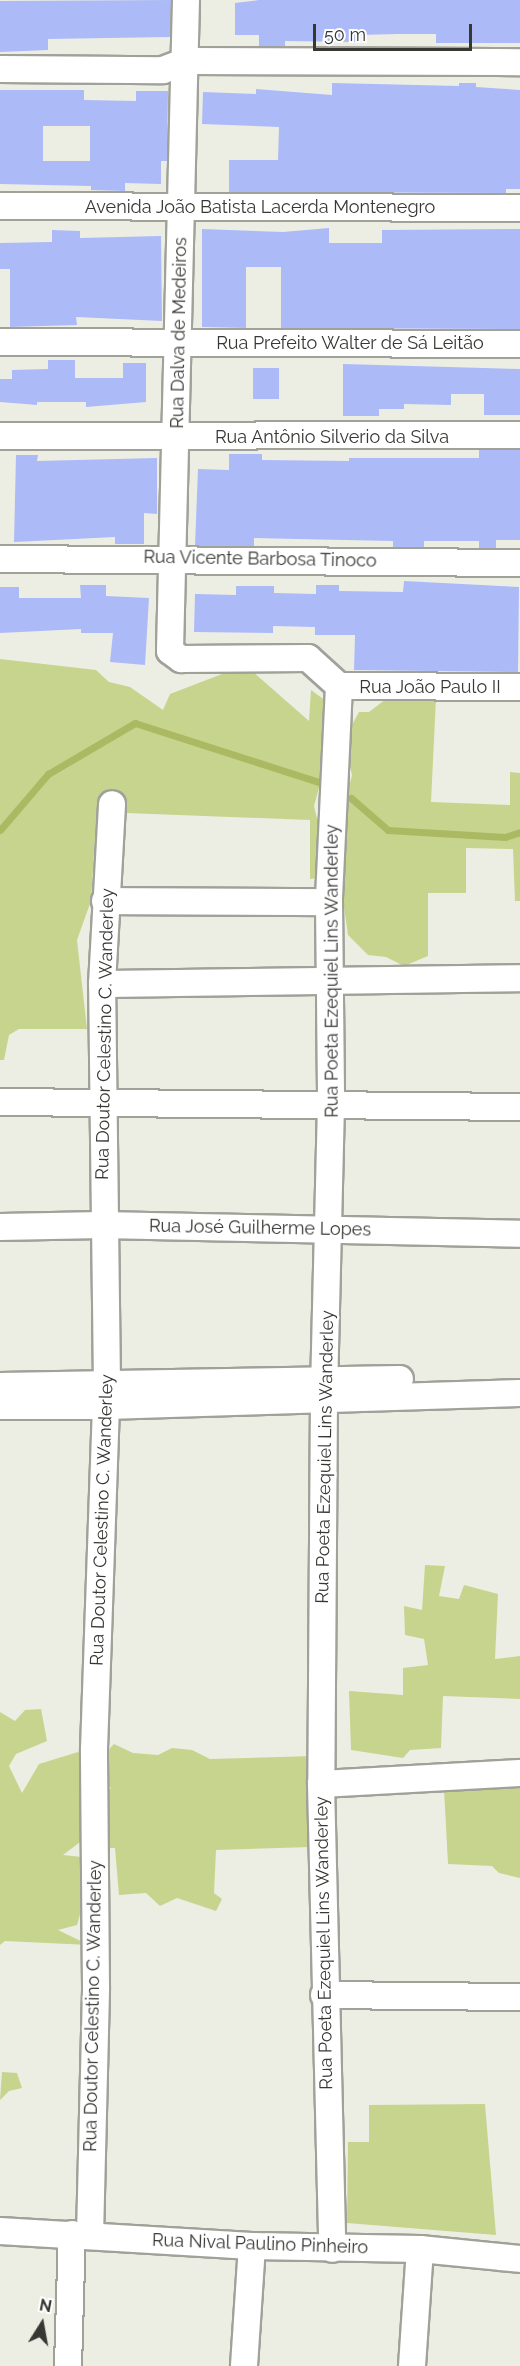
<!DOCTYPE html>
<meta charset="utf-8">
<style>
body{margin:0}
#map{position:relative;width:520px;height:2366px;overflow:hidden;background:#eceee4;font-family:Raleway,sans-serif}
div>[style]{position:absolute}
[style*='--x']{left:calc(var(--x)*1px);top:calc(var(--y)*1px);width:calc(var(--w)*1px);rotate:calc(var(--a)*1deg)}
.green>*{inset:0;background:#c7d48d}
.stream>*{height:7px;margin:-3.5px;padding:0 3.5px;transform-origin:3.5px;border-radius:3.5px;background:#abb963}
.building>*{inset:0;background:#acbaf8;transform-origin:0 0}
.roads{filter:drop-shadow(2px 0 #a0a299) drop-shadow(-2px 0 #a0a299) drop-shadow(0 2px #a0a299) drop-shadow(0 -2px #a0a299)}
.minor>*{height:26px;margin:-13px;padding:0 13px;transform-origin:13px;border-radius:13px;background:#fff}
span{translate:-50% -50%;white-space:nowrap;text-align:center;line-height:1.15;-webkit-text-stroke:4.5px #fff;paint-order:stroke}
.street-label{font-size:18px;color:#373834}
.north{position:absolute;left:12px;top:2294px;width:60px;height:60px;-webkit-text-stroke:4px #fff;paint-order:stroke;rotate:11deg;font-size:16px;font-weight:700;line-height:24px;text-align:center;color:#373834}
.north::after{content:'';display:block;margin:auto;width:21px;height:27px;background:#373834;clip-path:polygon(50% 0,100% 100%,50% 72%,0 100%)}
.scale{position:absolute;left:313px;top:24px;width:159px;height:27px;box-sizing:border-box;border:3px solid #373834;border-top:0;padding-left:8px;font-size:18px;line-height:21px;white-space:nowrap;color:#373834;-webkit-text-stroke:4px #fff;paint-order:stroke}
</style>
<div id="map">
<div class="green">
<i style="clip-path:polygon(0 659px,96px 670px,109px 682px,130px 687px,163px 710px,170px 694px,230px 671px,251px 670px,309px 721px,311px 690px,326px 701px,324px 770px,314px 806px,323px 845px,318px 878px,310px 879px,310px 820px,100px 812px,96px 822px,91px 901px,77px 940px,87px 1029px,19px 1029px,9px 1035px,4px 1060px,0 1060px)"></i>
<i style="clip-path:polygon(436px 698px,431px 802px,510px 805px,510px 772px,520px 773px,520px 901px,515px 901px,513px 849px,466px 848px,466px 893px,428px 893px,428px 956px,404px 966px,386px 957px,368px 955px,348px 935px,338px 863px,342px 818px,352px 775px,346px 748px,348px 732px,359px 712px,369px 712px,386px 699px)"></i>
<i style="clip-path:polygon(425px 1565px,445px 1566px,439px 1596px,459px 1599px,464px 1585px,498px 1594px,495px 1659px,520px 1656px,520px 1699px,443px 1696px,441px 1748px,410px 1750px,403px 1758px,351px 1750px,349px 1691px,403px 1695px,403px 1668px,428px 1665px,424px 1639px,405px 1635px,404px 1606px,422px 1610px)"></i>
<i style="clip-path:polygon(41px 1709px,47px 1741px,16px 1754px,9px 1766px,22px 1793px,39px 1764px,78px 1752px,85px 1760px,84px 1839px,63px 1855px,82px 1857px,88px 1865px,87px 1889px,77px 1925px,58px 1930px,89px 1945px,5px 1941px,0 1945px,0 1712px,15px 1721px,25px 1710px)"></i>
<i style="clip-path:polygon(114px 1744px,133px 1753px,158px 1755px,172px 1748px,192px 1750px,210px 1759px,313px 1756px,311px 1847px,216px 1850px,214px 1893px,222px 1899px,216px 1911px,177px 1898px,160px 1906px,146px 1893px,119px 1895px,115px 1848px,108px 1848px,100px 1802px,111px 1788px,100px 1775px,107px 1751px)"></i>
<i style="clip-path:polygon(520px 1784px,520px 1878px,499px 1873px,492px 1866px,448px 1864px,444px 1789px)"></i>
<i style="clip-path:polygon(2px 2072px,17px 2073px,22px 2088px,9px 2091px,0 2100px)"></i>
<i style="clip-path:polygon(485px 2104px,496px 2235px,347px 2223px,348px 2142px,369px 2142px,369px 2105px)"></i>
</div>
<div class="stream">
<i style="--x:351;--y:798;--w:49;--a:40.9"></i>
<i style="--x:388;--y:830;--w:117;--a:3.4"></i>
<i style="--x:505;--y:837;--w:16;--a:-18"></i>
<i style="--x:0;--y:830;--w:74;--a:-49.4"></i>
<i style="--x:48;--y:774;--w:101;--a:-30.4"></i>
<i style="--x:135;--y:723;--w:200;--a:17.8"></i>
</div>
<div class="building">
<i style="clip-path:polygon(171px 0,170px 37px,48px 39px,48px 50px,0 52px,0 1px)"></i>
<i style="clip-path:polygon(259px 0,520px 0,520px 43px,436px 43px,436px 34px,398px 34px,358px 35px,358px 42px,285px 41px,285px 46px,259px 46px,259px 35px,235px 35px,235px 3px)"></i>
<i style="clip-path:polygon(332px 83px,459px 86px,459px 83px,476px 83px,476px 87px,520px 90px,520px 189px,506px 189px,506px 193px,229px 192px,229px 160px,278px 160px,279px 127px,202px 124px,203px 92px,256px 94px,256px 89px,332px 95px)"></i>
<i style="clip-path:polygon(evenodd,0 90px,84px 90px,84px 100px,136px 101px,136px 91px,168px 91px,167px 161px,161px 161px,161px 184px,125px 183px,125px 191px,91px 190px,91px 186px,0 184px,0 90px,43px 126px,90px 126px,90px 161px,43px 161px,43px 126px)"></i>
<i style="clip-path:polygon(329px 228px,329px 243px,382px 243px,382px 230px,520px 229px,520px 329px,281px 328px,281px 267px,246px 267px,246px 328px,202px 327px,202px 229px,283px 232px)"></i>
<i style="clip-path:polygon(52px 230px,80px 231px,80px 238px,161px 236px,162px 321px,76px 317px,77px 325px,10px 327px,10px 269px,0 269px,0 243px,52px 242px)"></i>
<i style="clip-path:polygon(48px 360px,75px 360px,75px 378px,123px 378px,123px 363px,146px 363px,146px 402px,86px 407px,86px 402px,37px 402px,37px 405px,0 402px,0 379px,12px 379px,12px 370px,48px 369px)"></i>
<i style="clip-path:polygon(343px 364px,520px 369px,520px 415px,484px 415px,484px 394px,451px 394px,451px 405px,404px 404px,404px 409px,379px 409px,379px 416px,343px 416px)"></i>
<i style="left:253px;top:368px;width:26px;height:31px"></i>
<i style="clip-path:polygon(479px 450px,520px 450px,520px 540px,496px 540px,496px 548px,479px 548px,479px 541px,424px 541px,424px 547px,393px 547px,393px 541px,297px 539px,254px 538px,254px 546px,195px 546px,198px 469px,229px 470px,229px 454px,262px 454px,262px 460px,349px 461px,349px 458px,479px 458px)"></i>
<i style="clip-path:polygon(16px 455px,38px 455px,37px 461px,157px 458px,157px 514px,144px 513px,144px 544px,115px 544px,115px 537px,14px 542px)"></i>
<i style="clip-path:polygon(404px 581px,519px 587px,518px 672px,354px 670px,355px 635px,315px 635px,315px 627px,273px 626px,273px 633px,194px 632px,195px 594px,236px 595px,236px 586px,274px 586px,274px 593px,316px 594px,316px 585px,339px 585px,339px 591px,403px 592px)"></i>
<i style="clip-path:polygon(80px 585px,106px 585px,106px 596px,149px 598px,145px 665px,110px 662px,113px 633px,81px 633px,81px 629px,0 633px,0 587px,19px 587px,19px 598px,81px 598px)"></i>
</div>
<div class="roads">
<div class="minor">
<i style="--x:186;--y:0;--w:651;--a:91.41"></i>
<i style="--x:170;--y:651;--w:14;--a:36"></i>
<i style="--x:181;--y:659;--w:127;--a:-0.5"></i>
<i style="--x:308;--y:658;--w:42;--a:42.1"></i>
<i style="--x:339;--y:686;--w:216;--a:92.7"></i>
<i style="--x:329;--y:902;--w:202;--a:89.4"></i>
<i style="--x:331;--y:1104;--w:294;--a:91.4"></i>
<i style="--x:324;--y:1398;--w:386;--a:90.4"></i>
<i style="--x:321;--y:1784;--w:465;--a:88.6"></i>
<i style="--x:0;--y:69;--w:163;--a:0.4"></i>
<i style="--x:163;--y:70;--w:26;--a:-21"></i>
<i style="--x:187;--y:61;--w:333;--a:0.2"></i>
<i style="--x:0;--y:206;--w:520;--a:0.22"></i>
<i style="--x:0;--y:342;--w:520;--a:0.22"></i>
<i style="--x:0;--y:436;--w:520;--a:-0.11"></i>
<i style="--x:0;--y:559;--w:520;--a:0.44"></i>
<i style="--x:339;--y:686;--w:181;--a:0.3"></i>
<i style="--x:105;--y:901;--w:224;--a:0.3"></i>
<i style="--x:102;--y:984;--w:418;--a:-0.8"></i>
<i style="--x:0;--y:1102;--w:520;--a:0.55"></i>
<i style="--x:0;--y:1227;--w:102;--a:-1.1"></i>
<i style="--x:102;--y:1225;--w:418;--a:1.2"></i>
<i style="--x:0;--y:1386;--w:400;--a:-1"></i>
<i style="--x:0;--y:1406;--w:106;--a:0"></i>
<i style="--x:106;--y:1406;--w:414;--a:-1.8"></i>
<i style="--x:321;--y:1784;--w:199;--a:-3.2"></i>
<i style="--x:324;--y:1995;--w:196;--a:0.6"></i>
<i style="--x:0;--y:2231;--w:252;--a:3.4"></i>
<i style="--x:252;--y:2246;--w:168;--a:1"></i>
<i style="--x:420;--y:2249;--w:100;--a:5.7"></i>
<i style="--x:90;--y:2236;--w:249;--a:-88.6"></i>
<i style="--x:96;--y:1987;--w:238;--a:-90.5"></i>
<i style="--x:94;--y:1749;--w:364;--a:-88"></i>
<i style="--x:107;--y:1385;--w:401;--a:-90.7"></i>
<i style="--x:102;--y:984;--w:180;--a:-86.8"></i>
<i style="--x:68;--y:2366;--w:132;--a:-88.3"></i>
<i style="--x:244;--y:2366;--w:120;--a:-86.2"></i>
<i style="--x:412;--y:2366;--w:117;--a:-86.1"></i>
</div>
</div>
<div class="street-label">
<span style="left:260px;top:207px">Avenida João Batista Lacerda Montenegro</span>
<span style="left:179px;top:333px;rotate:-89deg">Rua Dalva de Medeiros</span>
<span style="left:350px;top:343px">Rua Prefeito Walter de Sá Leitão</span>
<span style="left:332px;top:437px">Rua Antônio Silverio da Silva</span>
<span style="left:260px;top:559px;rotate:1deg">Rua Vicente Barbosa Tinoco</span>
<span style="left:430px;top:687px">Rua João Paulo II</span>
<span style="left:332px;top:971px;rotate:-90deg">Rua Poeta Ezequiel Lins Wanderley</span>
<span style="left:105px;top:1034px;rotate:-89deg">Rua Doutor Celestino C. Wanderley</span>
<span style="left:260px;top:1228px;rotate:1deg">Rua José Guilherme Lopes</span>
<span style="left:325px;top:1457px;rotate:-89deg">Rua Poeta Ezequiel Lins Wanderley</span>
<span style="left:102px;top:1520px;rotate:-88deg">Rua Doutor Celestino C. Wanderley</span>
<span style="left:324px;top:1943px;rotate:-91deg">Rua Poeta Ezequiel Lins Wanderley</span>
<span style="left:93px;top:2006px;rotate:-89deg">Rua Doutor Celestino C. Wanderley</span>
<span style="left:260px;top:2244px;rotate:2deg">Rua Nival Paulino Pinheiro</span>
</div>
<div class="north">N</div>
<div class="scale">50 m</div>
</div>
